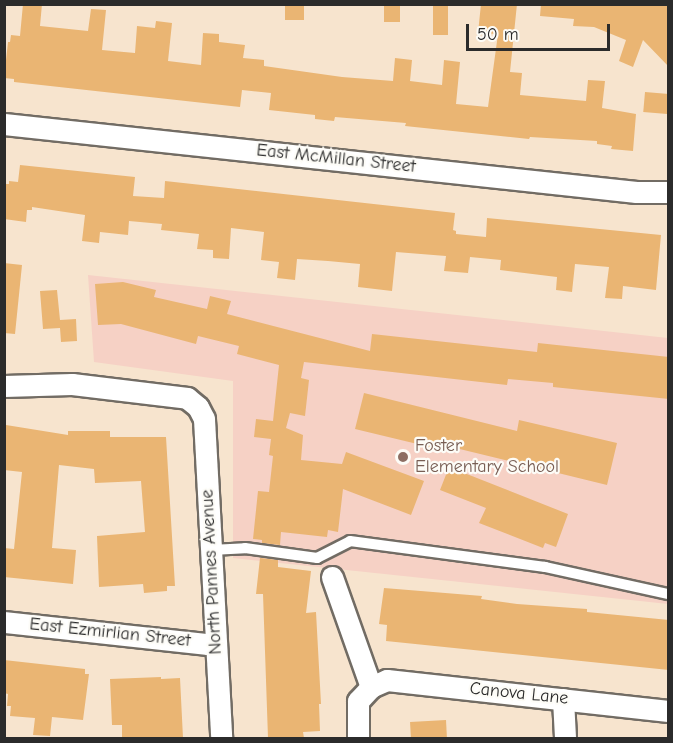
<!DOCTYPE html>
<style>
body{margin:0}
#map{position:relative;width:673px;height:743px;overflow:hidden;background:#f7e4ce;font-family:"Comic Neue",sans-serif}
div>[style]{position:absolute}
[style*='--x']{left:calc(var(--x)*1px);top:calc(var(--y)*1px);width:calc(var(--w)*1px);rotate:calc(var(--a)*1deg)}
.built>*{inset:0;background:#f6d1c5}
.building>*{inset:0;background:#eab573;transform-origin:0 0}
.roads{filter:drop-shadow(2px 0 #726c64) drop-shadow(-2px 0 #726c64) drop-shadow(0 2px #726c64) drop-shadow(0 -2px #726c64)}
.service>*{height:10px;margin:-5px;padding:0 5px;transform-origin:5px;border-radius:5px;background:#fff}
.minor>*{height:21px;margin:-10.5px;padding:0 10.5px;transform-origin:10.5px;border-radius:10.5px;background:#fff}
.dots>*{width:16px;height:16px;translate:-50% -50%;box-sizing:border-box;border:3px solid #fdfcf7;border-radius:50%}
span{translate:-50% -50%;white-space:nowrap;text-align:center;line-height:1.15;-webkit-text-stroke:4.5px #fdfcf7;paint-order:stroke}
.street-label{font-size:18px;color:#2b2b2b}
.education-label{font-size:18px;color:#785e54}
.left{translate:0 -50%;text-align:left}
.frame{position:absolute;inset:0;border:6px solid #2b2b2b;pointer-events:none}
.scale{position:absolute;left:466px;top:24px;width:144px;height:27px;box-sizing:border-box;border:3px solid #2b2b2b;border-top:0;padding-left:8px;font-size:18px;line-height:21px;white-space:nowrap;color:#2b2b2b;-webkit-text-stroke:4px #fdfcf7;paint-order:stroke}
</style>
<div id="map">
<div class="built">
<i style="clip-path:polygon(88px 275px,668px 338px,668px 604px,233px 558px,233px 381px,94px 362px)"></i>
</div>
<div class="building">
<i style="clip-path:polygon(23px 4px,42px 4px,40px 26px,88px 31px,91px 9px,106px 10px,102px 50px,135px 53px,137px 26px,155px 28px,156px 21px,172px 23px,168px 61px,201px 65px,203px 33px,219px 34px,219px 42px,245px 45px,243px 58px,264px 60px,264px 66px,342px 77px,393px 81px,395px 58px,412px 60px,410px 81px,442px 85px,444px 60px,460px 62px,456px 104px,488px 107px,498px 34px,478px 33px,481px 4px,517px 4px,510px 72px,522px 73px,520px 95px,586px 101px,588px 80px,605px 81px,602px 108px,636px 114px,633px 151px,611px 149px,612px 146px,597px 144px,597px 141px,530px 137px,529px 139px,405px 126px,406px 123px,335px 117px,334px 121px,315px 119px,315px 115px,269px 110px,271px 93px,242px 90px,240px 107px,14px 82px,14px 79px,4px 78px,8px 42px,10px 42px,11px 35px,20px 36px)"></i>
<i style="left:285px;top:4px;width:19px;height:16px"></i>
<i style="left:384px;top:4px;width:16px;height:18px"></i>
<i style="left:433px;top:4px;width:15px;height:31px"></i>
<i style="clip-path:polygon(541px 4px,669px 4px,669px 67px,643px 40px,633px 67px,619px 61px,626px 40px,594px 27px,573px 26px,574px 19px,540px 16px)"></i>
<i style="left:645px;top:92px;width:24px;height:20px;rotate:5deg"></i>
<i style="clip-path:polygon(20px 165px,135px 177px,133px 196px,164px 198px,165px 181px,455px 213px,453px 230px,456px 231px,456px 234px,486px 237px,487px 218px,661px 235px,656px 290px,623px 286px,622px 299px,605px 298px,609px 267px,575px 264px,572px 292px,556px 290px,557px 277px,500px 270px,501px 260px,470px 257px,468px 273px,444px 271px,446px 256px,396px 252px,392px 291px,358px 287px,360px 264px,328px 261px,297px 259px,295px 280px,277px 278px,279px 262px,261px 260px,264px 232px,231px 228px,229px 259px,213px 258px,213px 250px,197px 249px,199px 234px,161px 230px,162px 224px,129px 221px,128px 235px,100px 232px,99px 243px,82px 241px,85px 215px,32px 207px,32px 210px,27px 210px,26px 222px,4px 219px,4px 184px,9px 184px,9px 181px,18px 182px)"></i>
<i style="clip-path:polygon(4px 263px,22px 265px,15px 334px,4px 333px)"></i>
<i style="clip-path:polygon(123px 282px,156px 290px,154px 297px,207px 309px,210px 296px,231px 301px,227px 314px,370px 351px,372px 334px,537px 352px,538px 343px,669px 357px,669px 399px,553px 387px,553px 383px,508px 379px,507px 385px,304px 362px,301px 378px,309px 380px,305px 416px,290px 413px,286px 428px,303px 435px,301px 460px,342px 464px,346px 452px,424px 481px,411px 515px,343px 489px,338px 532px,328px 530px,327px 537px,281px 532px,280px 545px,262px 543px,262px 540px,253px 539px,258px 491px,269px 492px,273px 456px,269px 455px,271px 439px,254px 437px,256px 419px,273px 421px,279px 365px,237px 354px,239px 346px,198px 336px,196px 344px,121px 324px,98px 325px,95px 284px)"></i>
<i style="clip-path:polygon(57px 290px,60px 320px,76px 319px,77px 341px,61px 342px,60px 328px,43px 329px,40px 291px)"></i>
<i style="clip-path:polygon(364px 393px,517px 431px,519px 420px,617px 443px,607px 485px,435px 443px,434px 448px,355px 429px)"></i>
<i style="clip-path:polygon(6px 425px,68px 435px,68px 431px,110px 431px,110px 437px,166px 437px,175px 586px,167px 586px,167px 591px,144px 593px,143px 584px,99px 587px,97px 536px,145px 532px,141px 481px,95px 483px,94px 469px,59px 465px,52px 548px,76px 550px,73px 584px,4px 577px,4px 548px,14px 549px,22px 472px,4px 470px)"></i>
<i style="clip-path:polygon(449px 467px,568px 514px,556px 547px,545px 543px,543px 548px,479px 523px,486px 508px,440px 490px)"></i>
<i style="clip-path:polygon(260px 558px,278px 560px,278px 567px,311px 571px,306px 613px,316px 612px,321px 704px,319px 704px,320px 731px,303px 732px,304px 738px,268px 738px,263px 594px,256px 594px)"></i>
<i style="clip-path:polygon(384px 588px,482px 596px,481px 599px,517px 604px,587px 609px,587px 612px,669px 620px,669px 670px,386px 641px,387px 625px,379px 624px)"></i>
<i style="clip-path:polygon(4px 660px,85px 669px,85px 674px,89px 674px,83px 720px,52px 717px,50px 736px,33px 735px,35px 718px,10px 716px,11px 706px,7px 706px,8px 694px,4px 693px)"></i>
<i style="clip-path:polygon(161px 677px,161px 679px,180px 678px,183px 738px,122px 738px,122px 725px,112px 725px,110px 679px)"></i>
<i style="left:446px;top:720px;width:18px;height:36px;rotate:87deg"></i>
</div>
<div class="roads">
<div class="service">
<i style="--x:211;--y:550;--w:34;--a:-3"></i>
<i style="--x:245;--y:548;--w:73;--a:7.9"></i>
<i style="--x:317;--y:558;--w:37;--a:-27"></i>
<i style="--x:350;--y:541;--w:197;--a:7.6"></i>
<i style="--x:545;--y:567;--w:126;--a:12.4"></i>
</div>
<div class="minor">
<i style="--x:4;--y:124;--w:636;--a:6.14"></i>
<i style="--x:636;--y:192;--w:32;--a:0"></i>
<i style="--x:4;--y:386;--w:68;--a:-1.7"></i>
<i style="--x:72;--y:384;--w:116;--a:6.9"></i>
<i style="--x:187;--y:398;--w:14;--a:39"></i>
<i style="--x:198;--y:407;--w:13;--a:63"></i>
<i style="--x:204;--y:419;--w:319;--a:86.9"></i>
<i style="--x:332;--y:577;--w:117;--a:70.5"></i>
<i style="--x:4;--y:622;--w:213;--a:6.2"></i>
<i style="--x:563;--y:699;--w:39;--a:87"></i>
<i style="--x:358;--y:738;--w:37;--a:-90"></i>
<i style="--x:358;--y:701;--w:19;--a:-47"></i>
<i style="--x:371;--y:687;--w:17;--a:-24"></i>
<i style="--x:387;--y:680;--w:283;--a:6.3"></i>
</div>
</div>
<div class="dots">
<i style="left:403px;top:457px;background:#8d6e63"></i>
</div>
<div class="street-label">
<span style="left:336px;top:159px;rotate:6deg">East McMillan Street</span>
<span style="left:212px;top:572px;rotate:-93deg">North Pannes Avenue</span>
<span style="left:110px;top:633px;rotate:6deg">East Ezmirlian Street</span>
<span style="left:519px;top:694px;rotate:6deg">Canova Lane</span>
</div>
<div class="education-label">
<span class="left" style="left:415px;top:457px">Foster<br>Elementary School</span>
</div>
<div class="frame"></div>
<div class="scale">50 m</div>
</div>
